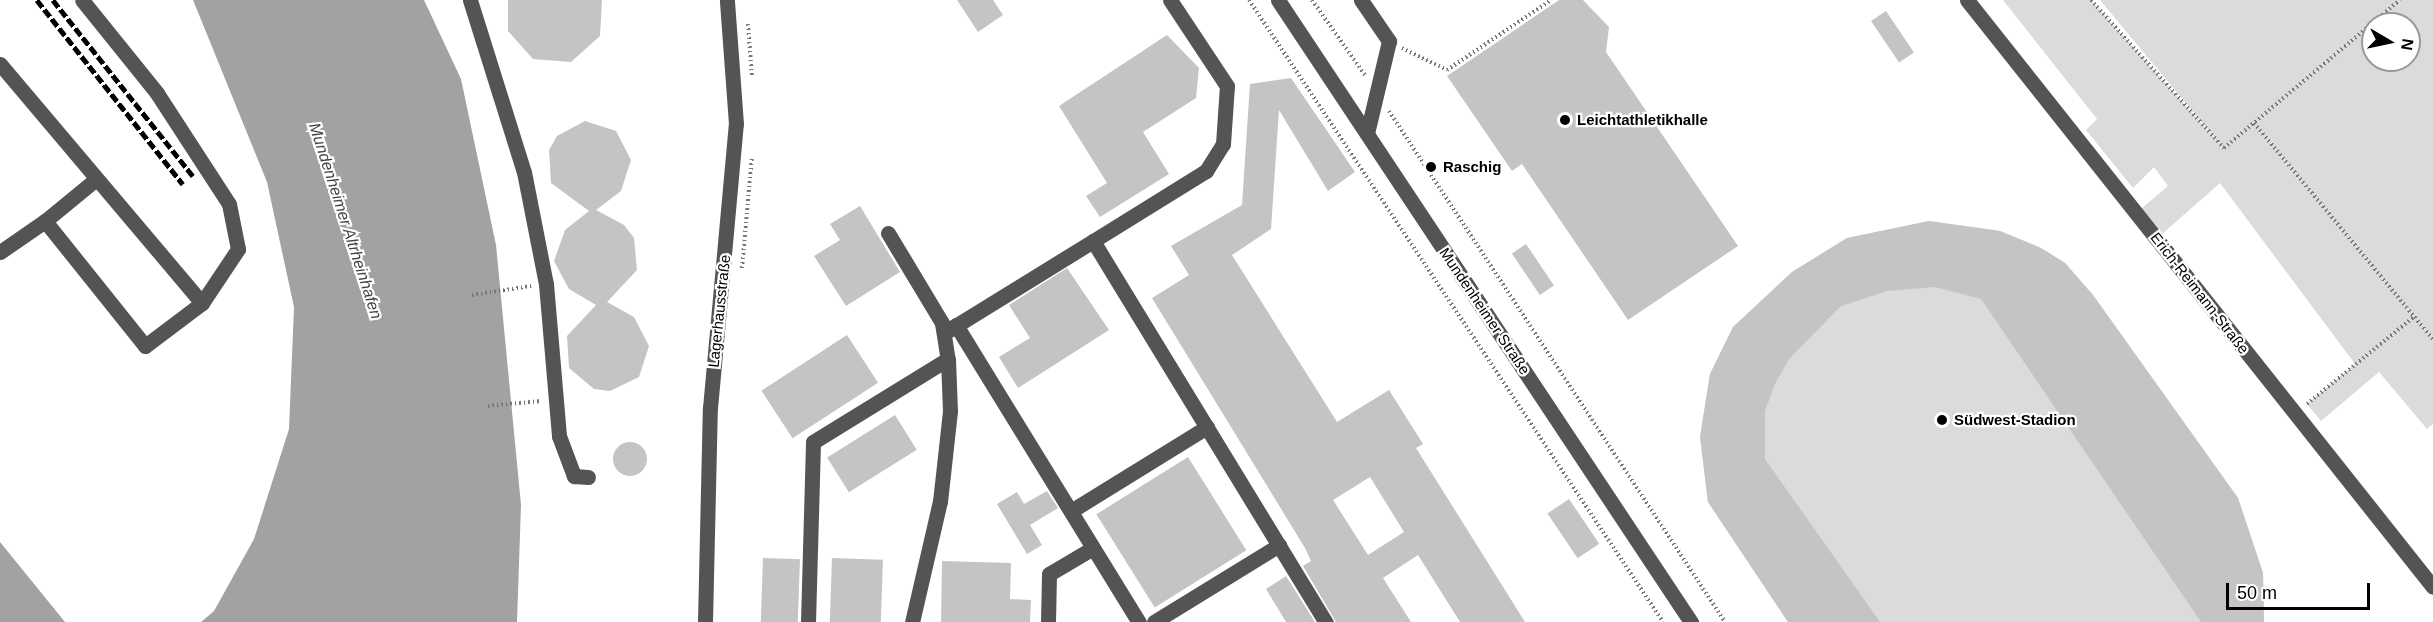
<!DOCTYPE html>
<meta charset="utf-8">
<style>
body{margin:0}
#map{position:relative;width:2433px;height:622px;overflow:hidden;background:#fff;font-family:Arial,sans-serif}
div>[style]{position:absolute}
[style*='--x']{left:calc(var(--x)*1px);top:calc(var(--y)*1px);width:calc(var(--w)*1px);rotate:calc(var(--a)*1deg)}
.green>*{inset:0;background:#dbdbdb}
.water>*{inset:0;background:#a2a2a2}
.building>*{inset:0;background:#c4c4c4;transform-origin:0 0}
.round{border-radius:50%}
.path>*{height:4px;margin-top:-2px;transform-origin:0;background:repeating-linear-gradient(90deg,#767676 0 1.5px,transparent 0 4.5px)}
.minor>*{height:15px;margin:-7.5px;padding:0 7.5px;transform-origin:7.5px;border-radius:7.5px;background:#545454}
.rail>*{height:4.5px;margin-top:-2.25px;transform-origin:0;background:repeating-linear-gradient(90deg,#000 0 9px,transparent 0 12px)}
.dots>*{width:16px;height:16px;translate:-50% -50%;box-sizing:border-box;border:3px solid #fff;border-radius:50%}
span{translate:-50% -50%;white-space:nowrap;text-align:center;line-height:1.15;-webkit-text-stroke:4.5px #fff;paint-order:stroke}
.poi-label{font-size:15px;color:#000;font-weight:700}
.left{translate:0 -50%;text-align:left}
.street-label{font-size:15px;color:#000}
.water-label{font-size:16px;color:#434343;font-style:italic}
.north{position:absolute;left:2361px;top:12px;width:60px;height:60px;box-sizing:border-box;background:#fff;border:2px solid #999;border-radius:50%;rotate:99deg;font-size:16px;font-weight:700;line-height:24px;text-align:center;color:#000}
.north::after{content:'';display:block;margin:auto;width:21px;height:27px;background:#000;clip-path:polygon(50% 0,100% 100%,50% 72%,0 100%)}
.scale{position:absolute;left:2226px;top:583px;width:144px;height:27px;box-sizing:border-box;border:3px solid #000;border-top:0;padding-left:8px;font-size:18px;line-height:21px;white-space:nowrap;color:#000;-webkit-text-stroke:4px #fff;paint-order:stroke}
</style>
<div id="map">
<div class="green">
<i style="clip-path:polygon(evenodd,2003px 0,2091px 0,2219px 143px,2100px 0,2433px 0,2433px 424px,2427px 429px,2379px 372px,2321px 421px,2307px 404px,2355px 364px,2220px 183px,2162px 234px,2141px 209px,2168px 186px,2154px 167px,2133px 188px,2086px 130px,2097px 119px,2003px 0,2373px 24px,2409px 24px,2409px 60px,2373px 60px,2373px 24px)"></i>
<i style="clip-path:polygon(1929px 221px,2000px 231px,2041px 248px,2065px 263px,2093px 295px,2238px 498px,2263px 573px,2264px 622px,1788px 622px,1708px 502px,1700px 437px,1710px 374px,1733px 327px,1792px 272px,1847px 238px)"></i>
</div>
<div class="water">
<i style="clip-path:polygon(193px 0,424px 0,461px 79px,496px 245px,521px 505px,517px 622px,201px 622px,214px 611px,254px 539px,289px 429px,294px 307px,267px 182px)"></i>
<i style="clip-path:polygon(0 542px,65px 622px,0 622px)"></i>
</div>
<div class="building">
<i style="clip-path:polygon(508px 0,602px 0,600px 36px,571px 62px,533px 59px,508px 31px)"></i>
<i style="clip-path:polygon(957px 0,993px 0,1003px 15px,978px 32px)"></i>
<i style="clip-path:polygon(1559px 0,1583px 0,1609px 27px,1606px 52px,1738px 246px,1628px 320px,1522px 164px,1512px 171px,1447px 76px)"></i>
<i style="left:1886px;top:11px;width:50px;height:18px;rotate:56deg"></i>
<i style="clip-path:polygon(1167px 35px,1199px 68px,1196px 98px,1143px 132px,1169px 174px,1100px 217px,1086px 196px,1107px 183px,1059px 106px)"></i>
<i style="clip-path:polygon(evenodd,1291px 78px,1355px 172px,1328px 191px,1279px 110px,1271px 229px,1232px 255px,1337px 422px,1389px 390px,1423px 444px,1416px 448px,1525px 622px,1460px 622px,1418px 555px,1383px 578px,1411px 622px,1336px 622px,1303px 566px,1311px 561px,1305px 548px,1152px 298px,1189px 275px,1171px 246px,1242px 205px,1250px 84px,1291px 78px,1370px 477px,1404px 532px,1368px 555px,1333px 500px,1370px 477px)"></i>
<i style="clip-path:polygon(585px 121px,616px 131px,631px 160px,621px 191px,596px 210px,624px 225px,634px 238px,637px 270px,607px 302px,634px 317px,649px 346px,639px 377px,610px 391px,594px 389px,569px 368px,567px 336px,596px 305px,569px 289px,554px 261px,565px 230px,589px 211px,551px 183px,549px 150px,557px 136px)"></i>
<i style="clip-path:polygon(860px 206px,900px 272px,846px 306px,814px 256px,840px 240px,830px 224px)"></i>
<i style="clip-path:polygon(1929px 221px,2000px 231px,2041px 248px,2065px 263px,2093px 295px,2238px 498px,2263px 573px,2264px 622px,2201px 622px,1981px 299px,1935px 287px,1887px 291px,1841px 306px,1789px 359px,1775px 384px,1765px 411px,1765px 459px,1880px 622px,1788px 622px,1708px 502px,1700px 437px,1710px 374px,1733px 327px,1792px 272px,1847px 238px)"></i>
<i style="left:1526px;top:244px;width:50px;height:17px;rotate:56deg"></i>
<i style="clip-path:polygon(1067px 268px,1109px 330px,1018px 388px,999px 357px,1030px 338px,1009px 305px)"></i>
<i style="left:847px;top:335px;width:57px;height:102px;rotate:57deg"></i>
<i style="left:895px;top:415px;width:41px;height:80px;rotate:58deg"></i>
<i class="round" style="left:613px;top:442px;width:34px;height:34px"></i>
<i style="left:1188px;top:457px;width:110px;height:108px;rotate:58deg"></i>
<i style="clip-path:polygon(1047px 491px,1058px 508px,1030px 525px,1042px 545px,1027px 554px,997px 504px,1017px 492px,1024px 504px)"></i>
<i style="left:1569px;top:499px;width:54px;height:26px;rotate:56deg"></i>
<i style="left:763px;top:558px;width:37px;height:64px;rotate:2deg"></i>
<i style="left:832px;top:558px;width:51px;height:64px;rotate:2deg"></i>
<i style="clip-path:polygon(942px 561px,1011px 563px,1010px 599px,1031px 600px,1030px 622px,941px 622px)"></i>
<i style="clip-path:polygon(1286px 576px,1315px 622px,1286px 622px,1266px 589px)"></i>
</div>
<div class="path">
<i style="--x:1249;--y:0;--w:747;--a:56.35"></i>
<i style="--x:1312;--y:0;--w:92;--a:54.8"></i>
<i style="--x:2091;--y:0;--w:199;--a:48.1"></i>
<i style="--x:2224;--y:148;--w:230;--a:-40.1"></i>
<i style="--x:748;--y:24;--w:53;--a:85.7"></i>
<i style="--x:1402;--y:48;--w:50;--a:26.1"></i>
<i style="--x:1447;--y:70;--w:125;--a:-33.9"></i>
<i style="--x:1389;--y:111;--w:612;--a:56.67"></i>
<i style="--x:2254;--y:123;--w:281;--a:50.4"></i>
<i style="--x:742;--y:268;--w:112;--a:-84.9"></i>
<i style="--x:472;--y:295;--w:60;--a:-8.7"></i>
<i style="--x:2307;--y:404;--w:139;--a:-39.2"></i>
<i style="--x:488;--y:406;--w:53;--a:-5.4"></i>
</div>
<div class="minor">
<i style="--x:470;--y:0;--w:180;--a:72.6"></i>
<i style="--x:524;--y:172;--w:114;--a:78.9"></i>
<i style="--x:546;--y:284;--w:153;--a:85.1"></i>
<i style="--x:559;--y:436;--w:43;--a:69.4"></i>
<i style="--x:574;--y:476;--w:14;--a:4"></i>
<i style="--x:1278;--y:0;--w:747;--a:56.42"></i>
<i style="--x:1361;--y:0;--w:50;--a:55.7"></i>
<i style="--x:1389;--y:41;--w:95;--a:103.4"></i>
<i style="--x:1967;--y:0;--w:749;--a:51.56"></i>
<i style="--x:0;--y:64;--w:313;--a:49.8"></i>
<i style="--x:45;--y:221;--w:65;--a:-39.4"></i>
<i style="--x:888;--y:233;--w:105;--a:59"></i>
<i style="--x:942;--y:323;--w:36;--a:81"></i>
<i style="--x:948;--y:359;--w:52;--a:87.8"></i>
<i style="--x:950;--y:411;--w:91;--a:96.3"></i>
<i style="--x:940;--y:501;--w:124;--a:103"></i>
<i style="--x:1093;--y:241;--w:133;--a:-31.8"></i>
<i style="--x:1206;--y:171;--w:32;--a:-58"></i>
<i style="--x:1223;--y:144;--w:58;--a:-86.1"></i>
<i style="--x:1227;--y:86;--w:103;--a:-123.5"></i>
<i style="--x:0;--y:252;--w:55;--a:-34.6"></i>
<i style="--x:45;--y:221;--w:160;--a:51.3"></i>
<i style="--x:145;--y:346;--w:71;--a:-37"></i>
<i style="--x:202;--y:303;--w:65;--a:-56.3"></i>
<i style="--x:238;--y:249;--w:46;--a:-101.3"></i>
<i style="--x:229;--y:204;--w:132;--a:-123"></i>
<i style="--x:157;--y:93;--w:119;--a:-128.9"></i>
<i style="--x:956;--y:325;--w:349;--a:58.4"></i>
<i style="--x:944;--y:333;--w:175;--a:-31.7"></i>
<i style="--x:1093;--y:241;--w:447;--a:58.6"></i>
<i style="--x:1071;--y:511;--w:160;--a:-31.7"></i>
<i style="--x:705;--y:622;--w:214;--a:-88.7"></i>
<i style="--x:710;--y:408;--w:285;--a:-84.8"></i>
<i style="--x:736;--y:124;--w:124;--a:-94.2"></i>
<i style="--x:808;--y:622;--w:180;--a:-88.4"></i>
<i style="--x:813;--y:442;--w:158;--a:-31.6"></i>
<i style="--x:1048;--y:622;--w:48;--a:-88.8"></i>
<i style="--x:1049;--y:574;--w:51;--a:-30.6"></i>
<i style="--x:1154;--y:622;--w:147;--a:-31.6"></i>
</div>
<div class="rail">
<i style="--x:37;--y:0;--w:235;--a:51.6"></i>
<i style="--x:53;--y:0;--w:225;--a:51.5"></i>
</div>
<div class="dots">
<i style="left:1565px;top:120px;background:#000"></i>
<i style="left:1431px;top:167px;background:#000"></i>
<i style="left:1942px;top:420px;background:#000"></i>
</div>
<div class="poi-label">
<span class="left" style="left:1577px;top:120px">Leichtathletikhalle</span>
<span class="left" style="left:1443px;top:167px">Raschig</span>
<span class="left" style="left:1954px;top:420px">Südwest-Stadion</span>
</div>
<div class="street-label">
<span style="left:2200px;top:293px;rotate:52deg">Erich-Reimann-Straße</span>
<span style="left:719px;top:311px;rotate:-84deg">Lagerhausstraße</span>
<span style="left:1485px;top:311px;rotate:56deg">Mundenheimer Straße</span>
</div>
<div class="water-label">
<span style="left:345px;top:221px;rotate:72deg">Mundenheimer Altrheinhafen</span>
</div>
<div class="north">N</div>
<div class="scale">50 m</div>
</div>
